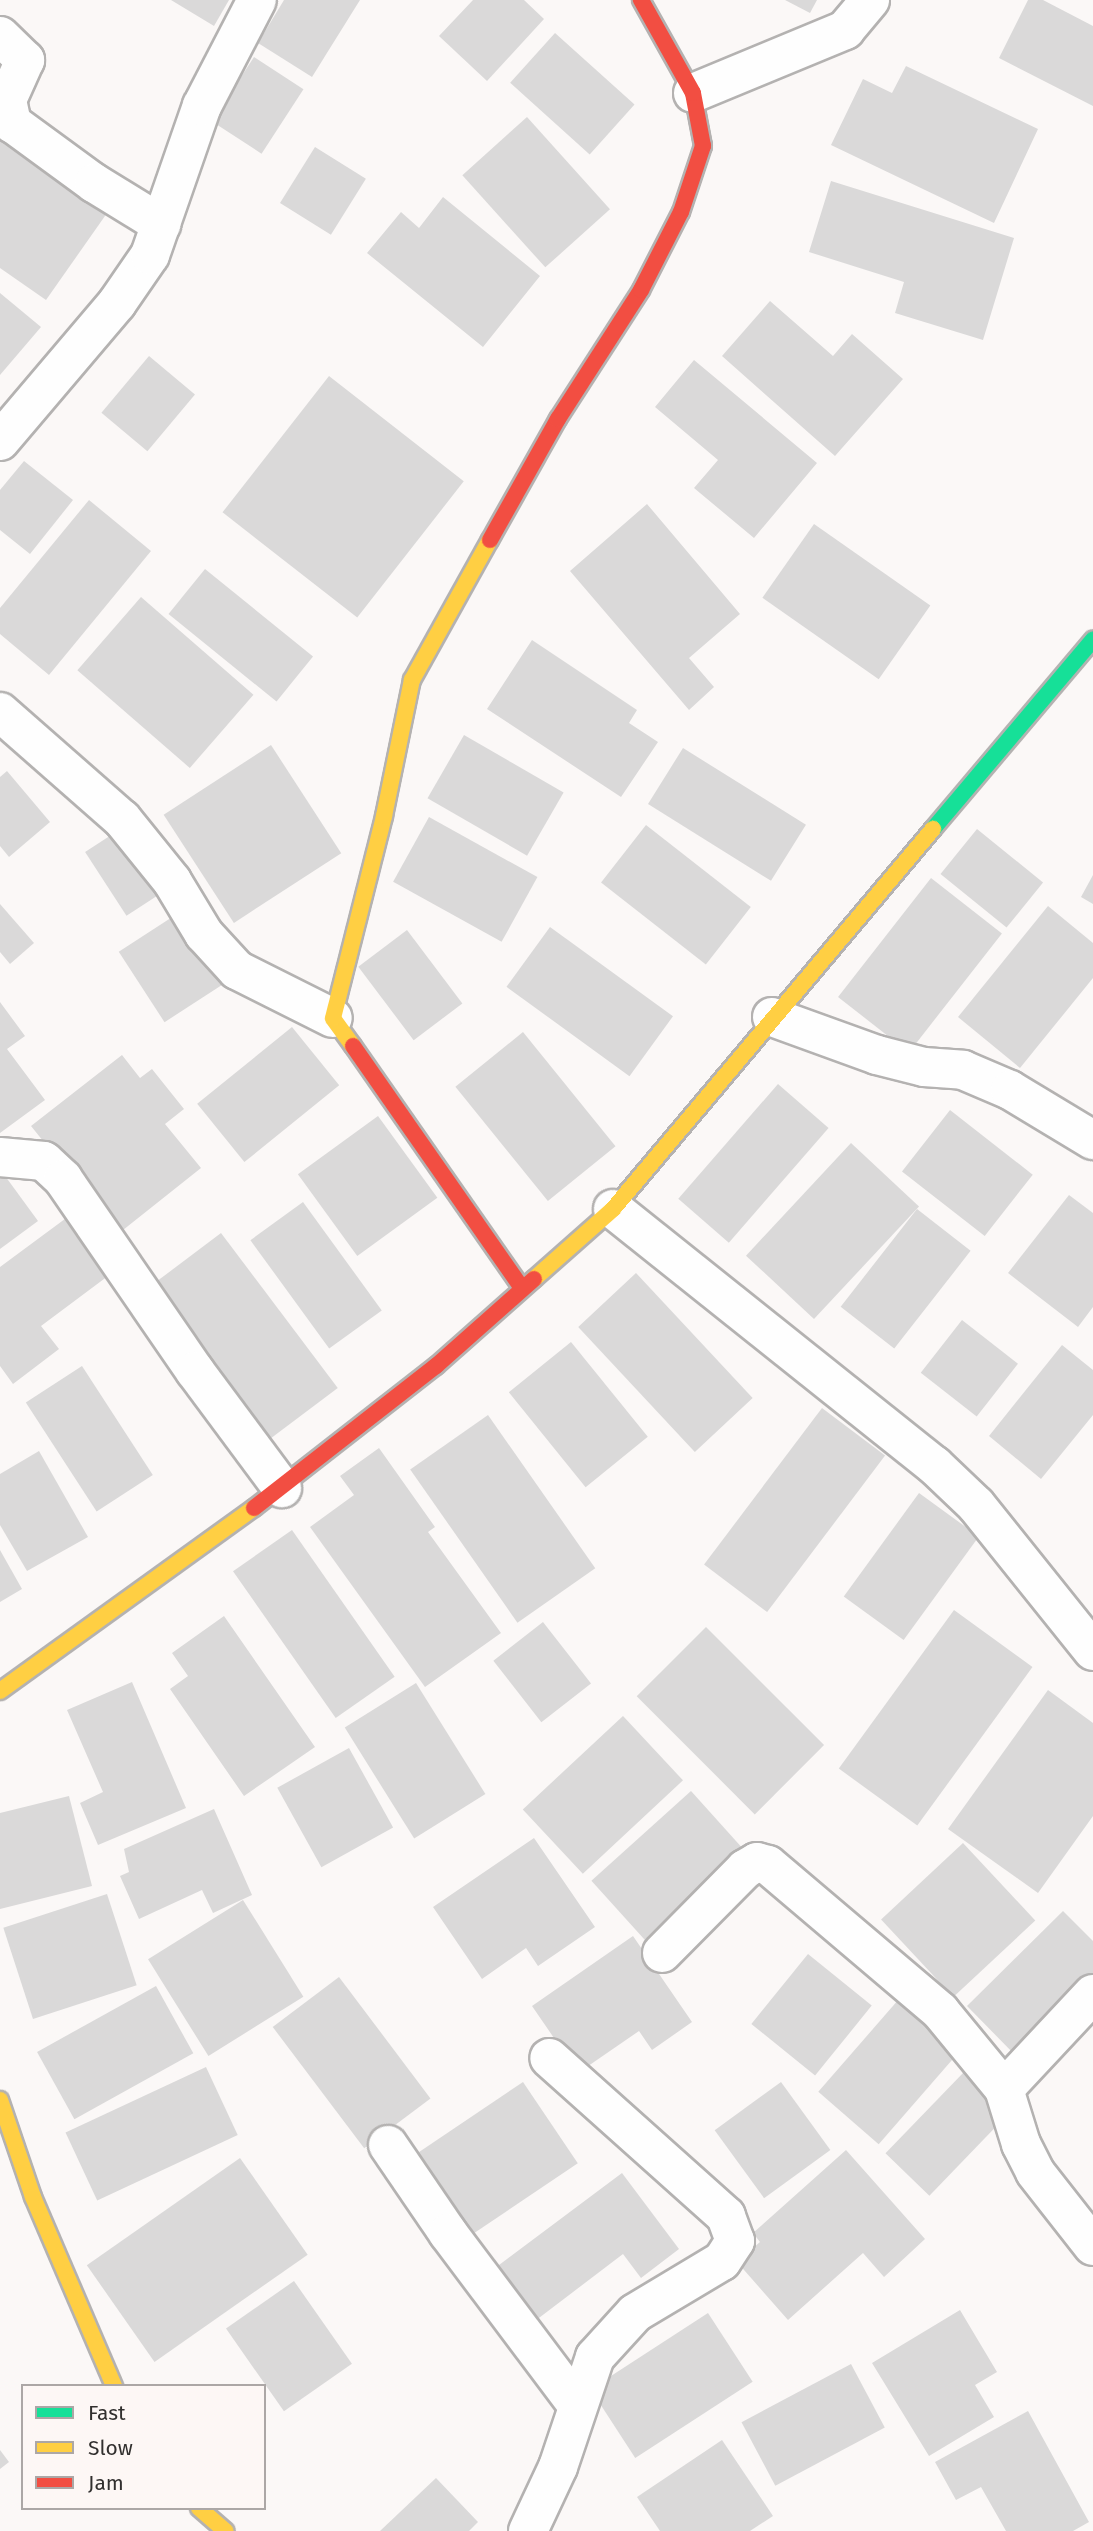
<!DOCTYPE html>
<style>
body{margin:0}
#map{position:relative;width:1093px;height:2531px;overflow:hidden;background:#fbf8f7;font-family:"Fira Sans",sans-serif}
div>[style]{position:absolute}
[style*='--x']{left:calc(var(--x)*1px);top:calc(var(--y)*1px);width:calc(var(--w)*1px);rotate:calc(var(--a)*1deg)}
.building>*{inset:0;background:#dad9d9;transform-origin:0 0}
.roads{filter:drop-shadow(2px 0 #b4b2b1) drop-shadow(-2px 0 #b4b2b1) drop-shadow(0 2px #b4b2b1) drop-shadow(0 -2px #b4b2b1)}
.street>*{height:38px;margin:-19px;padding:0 19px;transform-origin:19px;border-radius:19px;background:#fefefe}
.fast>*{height:16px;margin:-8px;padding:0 8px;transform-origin:8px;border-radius:8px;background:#16e098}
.slow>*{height:16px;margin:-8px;padding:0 8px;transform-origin:8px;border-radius:8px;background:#ffcf43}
.jam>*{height:16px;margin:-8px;padding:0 8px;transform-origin:8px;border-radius:8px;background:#f24e42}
span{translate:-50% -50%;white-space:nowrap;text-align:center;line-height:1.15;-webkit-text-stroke:7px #fdf7f5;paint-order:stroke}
.legend{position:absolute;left:21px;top:2384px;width:245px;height:126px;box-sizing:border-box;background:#fdf7f5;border:2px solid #aca7a6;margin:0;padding:9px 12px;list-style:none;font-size:21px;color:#32302f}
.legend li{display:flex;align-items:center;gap:14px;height:35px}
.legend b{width:35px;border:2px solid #aca7a6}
</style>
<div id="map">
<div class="building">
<i style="clip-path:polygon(171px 0,229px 0,214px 26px)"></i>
<i style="clip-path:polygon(284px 0,360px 0,312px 77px,258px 43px)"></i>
<i style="clip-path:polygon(473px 0,524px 0,544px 19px,487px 81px,439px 36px)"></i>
<i style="clip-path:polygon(785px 0,817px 0,810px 13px)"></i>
<i style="clip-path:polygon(1028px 0,1043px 0,1093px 26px,1093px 106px,999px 58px)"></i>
<i style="left:555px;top:33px;width:107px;height:67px;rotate:42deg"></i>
<i style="left:254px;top:57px;width:59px;height:77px;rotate:33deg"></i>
<i style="clip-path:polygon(906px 66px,1038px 129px,994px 223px,831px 145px,863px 79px,892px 93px)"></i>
<i style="left:527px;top:117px;width:124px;height:87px;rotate:48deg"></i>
<i style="clip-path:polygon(0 127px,112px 206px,46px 300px,0 268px)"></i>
<i style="left:315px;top:147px;width:60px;height:66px;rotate:32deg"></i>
<i style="clip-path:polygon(831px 181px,1014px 238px,983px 340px,895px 313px,904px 282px,809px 252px)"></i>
<i style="clip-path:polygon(443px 197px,540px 276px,483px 347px,367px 253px,401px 212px,419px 228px)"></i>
<i style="clip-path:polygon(0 293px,41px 327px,0 375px)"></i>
<i style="clip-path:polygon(770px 301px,833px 356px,852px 334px,903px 379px,835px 456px,722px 356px)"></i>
<i style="left:149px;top:356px;width:60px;height:74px;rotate:40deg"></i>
<i style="clip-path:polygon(694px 360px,817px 463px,754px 538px,694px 488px,718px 460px,655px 407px)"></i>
<i style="left:329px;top:376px;width:171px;height:173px;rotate:38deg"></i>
<i style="clip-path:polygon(24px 461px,73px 500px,30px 554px,0 530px,0 490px)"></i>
<i style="clip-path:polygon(89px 500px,151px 551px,49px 675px,0 634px,0 608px)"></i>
<i style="clip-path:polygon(647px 504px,740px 614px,689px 658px,714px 687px,689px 710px,570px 571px)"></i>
<i style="left:814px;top:524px;width:142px;height:90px;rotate:35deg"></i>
<i style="left:205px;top:569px;width:139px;height:58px;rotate:39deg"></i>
<i style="left:141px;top:597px;width:149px;height:97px;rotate:41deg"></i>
<i style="clip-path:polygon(532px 640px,637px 710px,629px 723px,658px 742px,621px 797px,487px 709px)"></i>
<i style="left:464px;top:735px;width:115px;height:73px;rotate:30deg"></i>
<i style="left:271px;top:745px;width:129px;height:128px;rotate:57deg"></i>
<i style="left:683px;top:748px;width:145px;height:66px;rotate:32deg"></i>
<i style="clip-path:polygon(7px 771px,50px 822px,9px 857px,0 846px,0 777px)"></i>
<i style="left:429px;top:817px;width:124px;height:74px;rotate:29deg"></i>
<i style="left:646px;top:825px;width:133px;height:73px;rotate:38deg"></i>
<i style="left:122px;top:828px;width:76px;height:44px;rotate:57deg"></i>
<i style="left:977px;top:829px;width:85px;height:58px;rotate:39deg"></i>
<i style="clip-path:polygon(1093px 875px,1093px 904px,1081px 897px)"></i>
<i style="left:931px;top:878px;width:90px;height:151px;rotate:38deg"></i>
<i style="clip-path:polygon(0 904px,34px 943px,10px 964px,0 952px)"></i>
<i style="clip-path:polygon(1048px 906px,1093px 943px,1093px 978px,1020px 1068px,958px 1017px)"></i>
<i style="left:180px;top:912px;width:84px;height:73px;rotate:57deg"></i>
<i style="left:550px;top:927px;width:152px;height:74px;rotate:36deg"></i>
<i style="left:407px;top:930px;width:92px;height:61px;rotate:53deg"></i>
<i style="clip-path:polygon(0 1002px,25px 1036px,7px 1049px,45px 1100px,0 1133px)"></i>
<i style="left:292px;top:1027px;width:75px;height:122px;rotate:51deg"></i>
<i style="left:523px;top:1032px;width:147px;height:87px;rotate:51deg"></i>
<i style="clip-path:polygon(122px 1055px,140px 1078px,152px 1069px,184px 1109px,165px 1124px,201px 1168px,118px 1234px,31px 1126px)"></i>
<i style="left:778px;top:1084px;width:67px;height:152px;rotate:41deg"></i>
<i style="left:950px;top:1110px;width:105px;height:78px;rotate:38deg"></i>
<i style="left:378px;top:1116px;width:101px;height:99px;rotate:54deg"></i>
<i style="left:851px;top:1143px;width:93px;height:154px;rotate:43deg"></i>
<i style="clip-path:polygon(0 1169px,38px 1221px,0 1249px)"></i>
<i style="clip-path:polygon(1069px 1195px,1093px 1213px,1093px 1307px,1078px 1327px,1008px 1273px)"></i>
<i style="left:303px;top:1202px;width:134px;height:65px;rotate:54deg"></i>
<i style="left:917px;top:1209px;width:68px;height:124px;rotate:38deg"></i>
<i style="clip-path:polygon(73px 1213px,116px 1270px,41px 1326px,59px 1349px,13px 1384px,0 1366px,0 1267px)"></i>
<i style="left:221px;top:1233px;width:194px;height:92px;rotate:53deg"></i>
<i style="left:636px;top:1273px;width:171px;height:79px;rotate:47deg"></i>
<i style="left:962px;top:1320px;width:71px;height:67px;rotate:38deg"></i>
<i style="left:571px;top:1342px;width:122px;height:80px;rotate:51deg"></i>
<i style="clip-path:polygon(1062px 1345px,1093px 1370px,1093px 1415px,1041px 1479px,989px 1436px)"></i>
<i style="left:82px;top:1366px;width:130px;height:67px;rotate:57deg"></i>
<i style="left:822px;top:1408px;width:79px;height:196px;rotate:37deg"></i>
<i style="left:488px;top:1415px;width:187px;height:95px;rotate:55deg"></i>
<i style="clip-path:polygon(379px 1448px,435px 1527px,428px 1532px,501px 1633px,425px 1687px,310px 1527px,354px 1495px,340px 1476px)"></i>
<i style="clip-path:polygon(39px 1451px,88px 1537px,27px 1571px,0 1525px,0 1474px)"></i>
<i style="left:919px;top:1493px;width:74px;height:128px;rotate:36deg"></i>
<i style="left:292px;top:1530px;width:179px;height:72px;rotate:55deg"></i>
<i style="clip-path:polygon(0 1550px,22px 1589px,0 1602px)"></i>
<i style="left:954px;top:1610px;width:97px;height:196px;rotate:36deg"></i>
<i style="clip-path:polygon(224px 1616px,315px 1747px,244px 1796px,170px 1689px,188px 1676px,172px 1653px)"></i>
<i style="left:543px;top:1622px;width:78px;height:63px;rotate:52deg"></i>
<i style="left:706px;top:1627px;width:167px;height:98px;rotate:45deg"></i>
<i style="clip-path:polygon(132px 1682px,186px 1808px,98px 1845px,80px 1803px,103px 1792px,67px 1710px)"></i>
<i style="left:416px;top:1683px;width:131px;height:84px;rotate:58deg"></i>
<i style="clip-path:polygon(1048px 1690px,1093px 1723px,1093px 1816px,1038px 1893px,948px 1829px)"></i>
<i style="left:623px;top:1716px;width:88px;height:137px;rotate:47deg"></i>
<i style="left:349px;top:1748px;width:91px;height:82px;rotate:61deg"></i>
<i style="left:691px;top:1791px;width:81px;height:134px;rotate:48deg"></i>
<i style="clip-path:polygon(69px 1796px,92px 1886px,0 1909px,0 1813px)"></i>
<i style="clip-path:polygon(214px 1809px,252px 1895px,213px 1913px,202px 1890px,139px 1919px,120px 1876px,129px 1872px,124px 1849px)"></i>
<i style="clip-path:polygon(534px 1838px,595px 1927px,538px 1966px,526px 1948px,482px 1979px,433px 1907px)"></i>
<i style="left:963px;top:1843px;width:106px;height:112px;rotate:47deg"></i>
<i style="left:107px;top:1894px;width:96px;height:109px;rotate:72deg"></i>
<i style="left:243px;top:1900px;width:114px;height:112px;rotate:58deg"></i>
<i style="clip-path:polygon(1063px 1911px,1093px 1941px,1093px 1987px,1020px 2060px,967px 2006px)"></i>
<i style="clip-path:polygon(633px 1936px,692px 2022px,652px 2050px,639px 2031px,578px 2073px,532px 2006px)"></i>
<i style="left:808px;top:1954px;width:82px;height:90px;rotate:39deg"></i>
<i style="left:339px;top:1977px;width:152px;height:83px;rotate:53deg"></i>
<i style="left:156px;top:1986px;width:77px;height:136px;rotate:61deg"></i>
<i style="left:899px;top:1999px;width:80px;height:123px;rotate:41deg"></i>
<i style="left:206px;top:2067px;width:75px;height:155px;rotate:65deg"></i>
<i style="left:964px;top:2072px;width:61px;height:113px;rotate:44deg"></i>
<i style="left:523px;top:2082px;width:98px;height:128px;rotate:56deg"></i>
<i style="left:781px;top:2082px;width:84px;height:82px;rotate:54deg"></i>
<i style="clip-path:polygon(846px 2150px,925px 2239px,884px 2277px,863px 2253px,788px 2320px,737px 2262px,760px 2242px,753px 2233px)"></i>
<i style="left:240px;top:2158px;width:118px;height:187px;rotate:55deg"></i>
<i style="clip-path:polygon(622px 2173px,679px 2249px,641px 2278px,623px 2254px,531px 2324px,491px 2271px)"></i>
<i style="left:294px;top:2281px;width:101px;height:83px;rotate:55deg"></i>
<i style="clip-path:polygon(960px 2310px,997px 2372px,975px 2385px,994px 2417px,929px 2456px,872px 2363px)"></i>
<i style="left:708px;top:2313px;width:82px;height:140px;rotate:57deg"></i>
<i style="left:851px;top:2364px;width:72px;height:124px;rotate:62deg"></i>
<i style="clip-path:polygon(1028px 2411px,1089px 2522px,1073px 2531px,1006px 2531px,981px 2487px,956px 2500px,935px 2462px)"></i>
<i style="clip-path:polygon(722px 2440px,773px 2516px,750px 2531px,660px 2531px,637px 2497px)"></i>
<i style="clip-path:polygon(0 2450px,9px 2462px,0 2469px)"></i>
<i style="clip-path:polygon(436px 2478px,478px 2522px,469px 2531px,380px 2531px)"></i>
</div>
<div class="roads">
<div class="street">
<i style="--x:0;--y:36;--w:35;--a:44"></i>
<i style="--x:25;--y:60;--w:44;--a:114.2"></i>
<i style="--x:7;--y:100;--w:24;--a:78"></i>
<i style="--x:12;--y:123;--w:102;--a:36.2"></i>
<i style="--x:94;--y:183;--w:79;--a:31.5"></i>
<i style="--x:693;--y:93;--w:165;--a:-22.5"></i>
<i style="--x:845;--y:30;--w:39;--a:-50"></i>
<i style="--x:0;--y:441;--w:181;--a:-49.7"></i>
<i style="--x:117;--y:303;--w:58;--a:-55.5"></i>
<i style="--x:150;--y:255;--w:158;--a:-70.8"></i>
<i style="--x:202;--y:106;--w:119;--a:-62.6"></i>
<i style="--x:0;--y:712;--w:162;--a:41.3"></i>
<i style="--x:122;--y:819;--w:80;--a:51.1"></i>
<i style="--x:172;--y:881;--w:62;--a:58.9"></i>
<i style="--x:204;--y:934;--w:49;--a:47.5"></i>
<i style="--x:237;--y:970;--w:107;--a:26.6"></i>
<i style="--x:772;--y:1017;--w:112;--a:19.9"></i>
<i style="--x:877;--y:1055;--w:49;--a:14.3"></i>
<i style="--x:924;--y:1067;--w:39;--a:4"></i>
<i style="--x:963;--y:1070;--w:51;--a:23.1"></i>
<i style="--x:1010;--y:1090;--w:97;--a:31.1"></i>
<i style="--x:0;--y:1157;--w:44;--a:5.2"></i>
<i style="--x:44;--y:1161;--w:26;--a:43"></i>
<i style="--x:63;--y:1179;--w:233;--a:55.5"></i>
<i style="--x:195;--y:1371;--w:146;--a:53.4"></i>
<i style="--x:613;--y:1209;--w:411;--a:38.6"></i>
<i style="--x:934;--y:1465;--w:58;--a:43.6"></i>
<i style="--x:976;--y:1505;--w:187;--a:51.3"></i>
<i style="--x:662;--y:1953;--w:118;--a:-45.3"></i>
<i style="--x:745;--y:1869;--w:14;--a:-30"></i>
<i style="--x:757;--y:1862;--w:11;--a:15"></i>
<i style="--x:768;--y:1865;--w:226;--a:40.3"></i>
<i style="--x:940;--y:2011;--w:101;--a:50.6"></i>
<i style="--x:1004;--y:2089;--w:58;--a:72.8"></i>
<i style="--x:1021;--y:2144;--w:31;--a:63"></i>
<i style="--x:1035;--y:2172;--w:94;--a:51.9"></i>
<i style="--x:1004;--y:2089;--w:130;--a:-46.9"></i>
<i style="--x:388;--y:2145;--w:107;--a:55.7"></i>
<i style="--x:448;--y:2233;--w:215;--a:53.1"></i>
<i style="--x:528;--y:2531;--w:71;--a:-64.9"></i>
<i style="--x:558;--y:2467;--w:116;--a:-71.4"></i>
<i style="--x:595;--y:2357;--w:59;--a:-47.7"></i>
<i style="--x:635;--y:2313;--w:101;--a:-30.9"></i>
<i style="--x:722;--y:2261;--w:24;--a:-57"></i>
<i style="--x:735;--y:2241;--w:27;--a:-110"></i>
<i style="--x:726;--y:2216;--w:237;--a:-138.2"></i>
</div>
<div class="fast">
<i style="--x:933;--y:829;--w:248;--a:-49.8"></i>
</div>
<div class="slow">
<i style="--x:353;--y:1046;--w:34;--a:-126"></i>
<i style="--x:333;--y:1018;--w:208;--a:-75.8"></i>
<i style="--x:384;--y:816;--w:139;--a:-78.4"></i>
<i style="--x:412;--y:680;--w:160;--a:-60.9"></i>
<i style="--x:534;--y:1279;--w:106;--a:-41.5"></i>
<i style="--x:613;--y:1209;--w:497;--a:-49.9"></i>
<i style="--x:0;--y:1691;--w:313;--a:-35.8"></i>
<i style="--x:0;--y:2100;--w:102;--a:71.2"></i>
<i style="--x:33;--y:2197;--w:206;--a:66.8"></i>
<i style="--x:199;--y:2508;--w:35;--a:41"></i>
</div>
<div class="jam">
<i style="--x:490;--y:540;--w:139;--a:-60.7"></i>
<i style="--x:558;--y:419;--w:153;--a:-57.2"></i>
<i style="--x:641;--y:290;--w:88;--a:-62.9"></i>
<i style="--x:681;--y:212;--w:70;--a:-71.6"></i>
<i style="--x:703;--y:146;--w:54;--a:-100.7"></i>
<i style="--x:693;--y:93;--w:107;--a:-119.2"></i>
<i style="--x:353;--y:1046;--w:294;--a:55.1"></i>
<i style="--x:254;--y:1508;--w:231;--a:-38"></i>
<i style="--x:436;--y:1366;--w:131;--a:-41.6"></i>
</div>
</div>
<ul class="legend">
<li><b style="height:9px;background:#16e098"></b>Fast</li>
<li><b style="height:9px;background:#ffcf43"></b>Slow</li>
<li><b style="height:9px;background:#f24e42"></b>Jam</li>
</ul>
</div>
